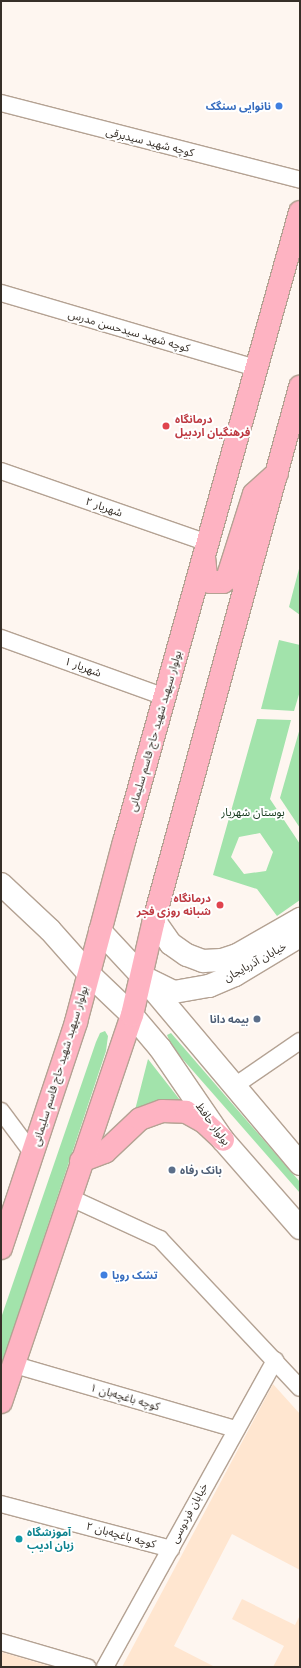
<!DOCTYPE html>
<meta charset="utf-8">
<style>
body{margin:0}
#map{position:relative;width:301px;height:1668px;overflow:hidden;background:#fef6f0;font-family:Inter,"Noto Sans Arabic",sans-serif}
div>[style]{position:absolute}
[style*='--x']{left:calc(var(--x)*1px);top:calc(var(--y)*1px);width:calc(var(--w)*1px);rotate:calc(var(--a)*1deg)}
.built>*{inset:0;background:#ffe6d0}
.green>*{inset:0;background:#a2e3ab}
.roads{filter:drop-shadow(1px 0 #b4a293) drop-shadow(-1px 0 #b4a293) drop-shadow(0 1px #b4a293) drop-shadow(0 -1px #b4a293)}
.street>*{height:16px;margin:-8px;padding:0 8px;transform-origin:8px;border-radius:8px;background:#fff}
.secondary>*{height:22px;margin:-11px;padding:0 11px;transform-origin:11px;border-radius:11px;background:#fff}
.primary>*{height:22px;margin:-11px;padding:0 11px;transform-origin:11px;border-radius:11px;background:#feb3c2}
.dots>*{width:11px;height:11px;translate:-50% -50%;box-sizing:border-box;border:2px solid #fff;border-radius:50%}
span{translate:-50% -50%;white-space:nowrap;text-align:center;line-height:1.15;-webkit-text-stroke:4px #fff;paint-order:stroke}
.shop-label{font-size:11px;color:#366cbe;font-weight:700}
.right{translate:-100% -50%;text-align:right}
.left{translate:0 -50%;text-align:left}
.street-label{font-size:11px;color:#362f28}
.health-label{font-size:11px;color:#be3a42;font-weight:700}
.park-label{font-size:11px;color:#16391d}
.service-label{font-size:11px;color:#4e5e75;font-weight:700}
.culture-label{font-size:11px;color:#0d838f;font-weight:700}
.frame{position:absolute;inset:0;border:2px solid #362f28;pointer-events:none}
</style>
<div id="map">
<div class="built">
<i style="clip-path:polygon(273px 1384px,300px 1414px,300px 1570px,232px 1534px,174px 1646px,215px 1667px,122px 1667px)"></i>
<i style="clip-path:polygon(242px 1599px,295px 1625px,300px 1615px,300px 1667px,273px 1667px,284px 1646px,232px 1619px)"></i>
<i style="clip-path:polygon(1px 1652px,53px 1667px,1px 1667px)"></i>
</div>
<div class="green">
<i style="clip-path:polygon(300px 565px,300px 615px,289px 607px)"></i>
<i style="clip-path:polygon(279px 640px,300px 645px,300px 691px,294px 711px,261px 709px)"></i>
<i style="clip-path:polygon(evenodd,257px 719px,291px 720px,270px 799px,300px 844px,300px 900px,277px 916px,257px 889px,213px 875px,257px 719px,260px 833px,273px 852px,266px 871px,244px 874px,231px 857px,239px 837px,260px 833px)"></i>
<i style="clip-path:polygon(300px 728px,300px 828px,280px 798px)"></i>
<i style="clip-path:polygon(105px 1031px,108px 1036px,106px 1051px,1px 1366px,1px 1318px,96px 1042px,100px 1033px)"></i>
<i style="clip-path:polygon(171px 1033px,300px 1182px,300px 1193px,172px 1047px,167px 1035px)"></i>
<i style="clip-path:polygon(148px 1059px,180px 1100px,154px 1102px,135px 1110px)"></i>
</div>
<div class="roads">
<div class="street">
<i style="--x:1;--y:103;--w:309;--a:14.4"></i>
<i style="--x:1;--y:293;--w:266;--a:16.4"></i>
<i style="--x:1;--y:471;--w:219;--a:19.2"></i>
<i style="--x:1;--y:638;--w:174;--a:19.8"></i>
<i style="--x:233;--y:1087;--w:81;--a:-34.5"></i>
<i style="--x:1;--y:1111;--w:54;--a:53.3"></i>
<i style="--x:69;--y:1197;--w:100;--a:24.8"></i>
<i style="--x:160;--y:1239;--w:204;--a:46.8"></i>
<i style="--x:15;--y:1365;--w:229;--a:16.2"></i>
<i style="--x:1;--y:1504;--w:176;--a:14.8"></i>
<i style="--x:1;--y:1642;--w:90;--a:16.2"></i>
<i style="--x:105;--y:1667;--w:351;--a:-61"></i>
</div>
<div class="secondary">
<i style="--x:1;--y:884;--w:67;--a:43.2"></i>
<i style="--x:50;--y:930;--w:59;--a:48.4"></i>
<i style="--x:89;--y:974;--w:59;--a:43.6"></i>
<i style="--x:132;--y:1015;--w:43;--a:49.7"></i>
<i style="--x:160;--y:1048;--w:112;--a:55.6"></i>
<i style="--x:223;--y:1140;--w:117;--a:48.8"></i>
<i style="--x:154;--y:920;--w:29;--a:55"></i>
<i style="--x:171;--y:944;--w:19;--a:35"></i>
<i style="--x:187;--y:955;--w:17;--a:21"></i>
<i style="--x:203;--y:961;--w:19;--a:-3"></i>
<i style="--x:222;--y:960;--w:16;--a:-18"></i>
<i style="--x:237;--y:955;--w:73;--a:-29.7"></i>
<i style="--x:100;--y:931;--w:60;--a:47"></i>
<i style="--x:141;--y:975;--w:247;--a:49.9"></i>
<i style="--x:147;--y:979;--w:30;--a:26"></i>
<i style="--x:174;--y:992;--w:36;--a:-10"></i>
<i style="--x:209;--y:986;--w:28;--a:-23"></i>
<i style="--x:235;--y:975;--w:76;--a:-31"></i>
</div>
<div class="primary">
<i style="--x:204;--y:557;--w:19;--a:84"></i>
<i style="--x:206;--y:576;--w:7;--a:56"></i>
<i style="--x:210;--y:582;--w:13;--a:0"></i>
<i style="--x:223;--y:582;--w:5;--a:-37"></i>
<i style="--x:227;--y:579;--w:89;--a:-72.4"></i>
<i style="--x:254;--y:494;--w:31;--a:-42"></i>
<i style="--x:81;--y:1161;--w:26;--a:-21"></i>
<i style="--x:105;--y:1152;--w:48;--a:-43.3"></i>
<i style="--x:140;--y:1119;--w:23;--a:-20"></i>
<i style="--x:162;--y:1111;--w:24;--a:2"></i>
<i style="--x:186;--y:1112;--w:21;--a:29"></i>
<i style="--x:204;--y:1122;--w:26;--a:43"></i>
<i style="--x:1;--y:1248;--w:238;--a:-71.6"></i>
<i style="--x:76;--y:1022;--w:186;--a:-75.1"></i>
<i style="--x:124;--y:842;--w:654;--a:-74.39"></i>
<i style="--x:1;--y:1402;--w:409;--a:-71.3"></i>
<i style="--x:132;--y:1015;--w:98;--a:-77"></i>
<i style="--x:154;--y:920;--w:553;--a:-74.68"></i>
</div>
</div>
<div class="dots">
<i style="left:279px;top:106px;background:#3f7fe0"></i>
<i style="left:166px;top:426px;background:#e0444e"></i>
<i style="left:220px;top:905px;background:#e0444e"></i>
<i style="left:257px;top:1019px;background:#5c6f8a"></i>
<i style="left:172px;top:1170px;background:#5c6f8a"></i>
<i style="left:104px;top:1275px;background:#3f7fe0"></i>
<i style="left:19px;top:1539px;background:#0f9aa8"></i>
</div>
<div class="shop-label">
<span class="right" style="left:271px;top:106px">نانوایی سنگک</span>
<span class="left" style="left:112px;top:1275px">تشک رویا</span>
</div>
<div class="street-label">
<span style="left:150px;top:142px;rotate:14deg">کوچه شهید سیدبرقی</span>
<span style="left:129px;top:331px;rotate:16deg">کوچه شهید سیدحسن مدرس</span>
<span style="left:104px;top:507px;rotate:19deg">شهریار ۲</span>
<span style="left:83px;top:667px;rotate:20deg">شهریار ۱</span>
<span style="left:155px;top:731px;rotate:-74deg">بولوار سپهبد شهید حاج قاسم سلیمانی</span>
<span style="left:255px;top:962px;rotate:-29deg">خیابان آذربایجان</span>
<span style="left:60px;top:1066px;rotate:-73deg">بولوار سپهبد شهید حاج قاسم سلیمانی</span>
<span style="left:213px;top:1124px;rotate:54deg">بولوار حافظ</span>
<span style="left:125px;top:1397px;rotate:16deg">کوچه باغچه‌بان ١</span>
<span style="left:189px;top:1513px;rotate:-62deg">خیابان فردوسی</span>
<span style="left:121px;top:1535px;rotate:15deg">کوچه باغچه‌بان ٢</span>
</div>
<div class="health-label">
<span class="left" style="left:175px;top:426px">درمانگاه<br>فرهنگیان اردبیل</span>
<span class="right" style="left:211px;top:905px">درمانگاه<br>شبانه روزی فجر</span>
</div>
<div class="park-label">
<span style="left:253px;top:812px">بوستان شهریار</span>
</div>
<div class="service-label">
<span class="right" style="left:249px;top:1019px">بیمه دانا</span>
<span class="left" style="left:180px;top:1170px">بانک رفاه</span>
</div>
<div class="culture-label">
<span class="left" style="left:27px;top:1539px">آموزشگاه<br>زبان ادیب</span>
</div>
<div class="frame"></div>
</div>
